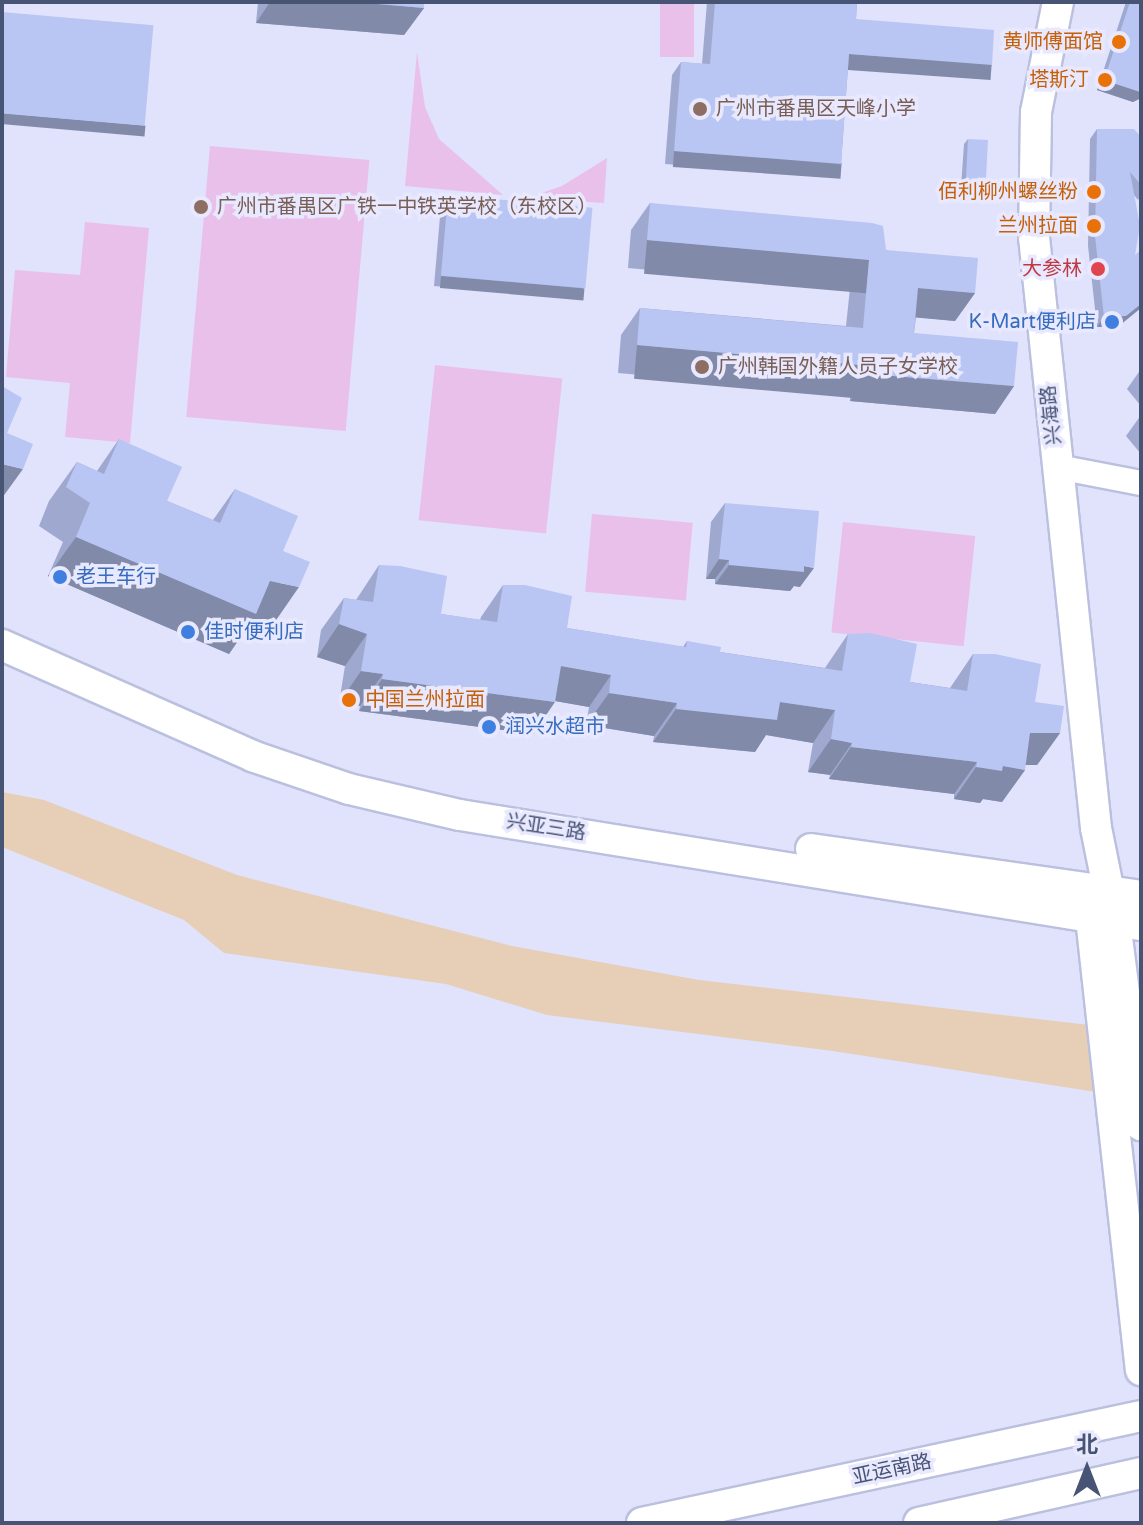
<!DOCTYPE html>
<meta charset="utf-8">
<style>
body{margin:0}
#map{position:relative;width:1143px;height:1525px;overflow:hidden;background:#e1e2fc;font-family:"Varela Round","Noto Sans SC",sans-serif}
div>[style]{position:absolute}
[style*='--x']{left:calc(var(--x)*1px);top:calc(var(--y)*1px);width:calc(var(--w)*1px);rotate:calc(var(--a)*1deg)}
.green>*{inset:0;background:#e9c0ea;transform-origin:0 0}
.water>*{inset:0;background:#e6cfb6}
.roads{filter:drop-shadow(2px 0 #bac0de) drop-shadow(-2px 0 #bac0de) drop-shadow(0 2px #bac0de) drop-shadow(0 -2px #bac0de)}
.minor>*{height:24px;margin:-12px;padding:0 12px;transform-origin:12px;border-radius:12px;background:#fff}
.tertiary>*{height:30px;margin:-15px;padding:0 15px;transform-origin:15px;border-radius:15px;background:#fff}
.wall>*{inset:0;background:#9fa9d0}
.shaded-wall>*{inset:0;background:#828aa9;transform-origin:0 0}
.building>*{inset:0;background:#b9c5f2;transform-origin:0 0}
.dots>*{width:22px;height:22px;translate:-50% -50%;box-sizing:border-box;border:4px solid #e8e8ff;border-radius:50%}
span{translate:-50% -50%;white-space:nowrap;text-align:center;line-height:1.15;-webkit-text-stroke:7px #e8e8ff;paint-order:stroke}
.food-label{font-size:20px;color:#c56008}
.right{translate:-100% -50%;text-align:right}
.left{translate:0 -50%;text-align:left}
.education-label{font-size:20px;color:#785e54}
.health-label{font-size:20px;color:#be3a42}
.shop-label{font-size:20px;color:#366cbe}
.street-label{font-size:20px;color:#485474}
.frame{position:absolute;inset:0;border:4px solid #485474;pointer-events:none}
.north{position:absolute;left:1047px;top:1429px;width:80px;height:80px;-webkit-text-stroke:6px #e8e8ff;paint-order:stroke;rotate:0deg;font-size:22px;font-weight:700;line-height:32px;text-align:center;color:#485474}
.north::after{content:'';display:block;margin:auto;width:28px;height:36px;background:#485474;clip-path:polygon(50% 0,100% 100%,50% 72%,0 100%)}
</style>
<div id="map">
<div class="green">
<i style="left:660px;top:2px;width:34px;height:55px"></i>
<i style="clip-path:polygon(417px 52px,425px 107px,439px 139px,503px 195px,405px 186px)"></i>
<i style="left:210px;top:146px;width:160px;height:272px;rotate:5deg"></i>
<i style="clip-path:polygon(607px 158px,604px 203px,527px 198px,562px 186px)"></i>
<i style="clip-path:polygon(85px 222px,149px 228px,130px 443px,65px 437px,70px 383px,6px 377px,15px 270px,80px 275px)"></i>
<i style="left:435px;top:365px;width:128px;height:156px;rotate:6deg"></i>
<i style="left:592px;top:514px;width:101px;height:78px;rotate:5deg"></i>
<i style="left:843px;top:522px;width:133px;height:111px;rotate:6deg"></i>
</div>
<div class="water">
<i style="clip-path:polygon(2px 792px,44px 800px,237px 875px,512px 946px,699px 980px,1141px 1031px,1141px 1099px,833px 1051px,547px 1015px,446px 984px,224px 953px,184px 920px,2px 847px)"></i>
</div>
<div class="roads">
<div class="minor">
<i style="--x:1058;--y:467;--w:85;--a:10.9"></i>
</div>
<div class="tertiary">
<i style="--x:1058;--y:2;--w:112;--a:101.3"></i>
<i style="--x:1036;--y:112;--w:125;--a:90.9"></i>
<i style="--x:1034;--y:237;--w:594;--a:84.01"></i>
<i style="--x:1096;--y:828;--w:96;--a:78.6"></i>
<i style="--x:1115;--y:922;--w:205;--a:82.7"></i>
<i style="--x:2;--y:645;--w:274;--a:23.9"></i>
<i style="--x:252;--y:756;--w:102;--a:18.8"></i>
<i style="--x:349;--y:789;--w:114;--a:13.2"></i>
<i style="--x:460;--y:815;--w:690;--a:9.18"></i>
<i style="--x:811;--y:849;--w:333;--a:8.1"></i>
<i style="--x:1089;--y:900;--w:473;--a:83.7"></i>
<i style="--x:642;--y:1523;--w:510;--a:-12.1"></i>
<i style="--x:919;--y:1523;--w:228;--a:-12.7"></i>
</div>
</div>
<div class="wall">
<i style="clip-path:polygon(258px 2px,424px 2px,424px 8px,404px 35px,256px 23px)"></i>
<i style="clip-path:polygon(707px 2px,857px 2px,856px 19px,992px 65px,983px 78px,848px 67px,841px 164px,832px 177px,665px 164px,672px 75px,681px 62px,702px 64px)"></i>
<i style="clip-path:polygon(1126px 2px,1141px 2px,1141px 98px,1133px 102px,1097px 90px)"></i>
<i style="clip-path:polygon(1097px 129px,1141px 137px,1141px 195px,1138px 200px,1134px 195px,1119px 326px,1097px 327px,1088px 246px,1090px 139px)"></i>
<i style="clip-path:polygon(968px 139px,982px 189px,961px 187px,964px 144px)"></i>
<i style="clip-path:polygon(448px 195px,584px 289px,577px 299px,434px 286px,441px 205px)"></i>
<i style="clip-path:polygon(650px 203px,886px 250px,975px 293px,955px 321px,916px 317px,914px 333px,1014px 386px,995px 414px,850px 401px,850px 394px,618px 373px,621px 335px,640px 308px,846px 326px,850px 288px,628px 268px,631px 230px)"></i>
<i style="clip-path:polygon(1141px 369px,1141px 406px,1127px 389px)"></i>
<i style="clip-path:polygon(1141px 415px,1141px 454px,1126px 436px)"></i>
<i style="clip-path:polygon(119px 439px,167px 501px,213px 520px,235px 489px,283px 551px,272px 626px,251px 622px,229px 654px,48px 576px,63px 542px,39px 526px,49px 501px,77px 462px,97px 471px)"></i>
<i style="clip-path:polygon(725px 503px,800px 587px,794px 586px,790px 591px,715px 584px,715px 579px,706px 579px,711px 522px)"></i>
<i style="clip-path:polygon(379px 565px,441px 614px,480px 620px,481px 617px,503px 585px,567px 628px,683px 647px,687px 641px,720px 652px,825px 668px,848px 634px,910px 682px,950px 688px,973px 654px,1035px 702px,1060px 733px,1037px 765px,1025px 765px,1025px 770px,1002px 802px,983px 799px,980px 803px,954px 799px,954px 794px,829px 779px,830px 775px,808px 772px,813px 743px,766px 735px,755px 752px,653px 742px,654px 736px,586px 725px,589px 707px,555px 701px,533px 734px,359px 711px,360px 706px,339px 703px,345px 666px,317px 657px,321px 630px,344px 598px,356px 600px)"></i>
</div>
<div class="shaded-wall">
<i style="clip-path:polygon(270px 2px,355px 2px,424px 8px,404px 35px,256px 23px)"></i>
<i style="left:849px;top:54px;width:143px;height:16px;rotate:4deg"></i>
<i style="clip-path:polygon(1104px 80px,1141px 92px,1141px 98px,1133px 102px,1097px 90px)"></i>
<i style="left:2px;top:113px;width:144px;height:11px;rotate:5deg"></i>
<i style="left:674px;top:151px;width:168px;height:16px;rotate:4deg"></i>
<i style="clip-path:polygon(965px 182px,986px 184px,982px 189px,961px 187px)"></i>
<i style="left:647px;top:240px;width:223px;height:34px;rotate:5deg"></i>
<i style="left:441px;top:276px;width:144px;height:12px;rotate:5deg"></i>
<i style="clip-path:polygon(918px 288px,975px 293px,955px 321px,899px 316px)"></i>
<i style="clip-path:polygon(1141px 304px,1141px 308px,1119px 326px,1097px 327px,1104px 317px)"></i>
<i style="left:637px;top:345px;width:234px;height:34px;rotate:5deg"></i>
<i style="clip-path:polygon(869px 374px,1014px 386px,995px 414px,850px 401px)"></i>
<i style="clip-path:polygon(2px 464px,23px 469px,2px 498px)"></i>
<i style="clip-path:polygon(76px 537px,270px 581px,299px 587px,272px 626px,251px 622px,229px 654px,48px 576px)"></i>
<i style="clip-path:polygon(719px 559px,729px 560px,715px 579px,706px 579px)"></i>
<i style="clip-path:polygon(729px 565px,804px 566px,814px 568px,800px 587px,794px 586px,790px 591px,715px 584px)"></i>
<i style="clip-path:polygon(339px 624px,367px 634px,345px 666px,317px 657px)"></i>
<i style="clip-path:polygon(561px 666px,611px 675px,589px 707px,538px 698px)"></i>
<i style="clip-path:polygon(361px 671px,383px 674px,360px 706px,339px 703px)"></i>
<i style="clip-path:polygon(382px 679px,555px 702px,533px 734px,359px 711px)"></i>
<i style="clip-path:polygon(609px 693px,677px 703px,654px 736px,586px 725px)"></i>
<i style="clip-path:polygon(780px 702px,835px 710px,813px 743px,766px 735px,755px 752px,653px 742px,676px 709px)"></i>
<i style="clip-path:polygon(1030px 733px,1060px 733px,1037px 765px,1008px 765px)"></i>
<i style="clip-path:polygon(831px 739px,852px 743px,830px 775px,808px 772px)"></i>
<i style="clip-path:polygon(851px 747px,977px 762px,954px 794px,829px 779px)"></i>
<i style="clip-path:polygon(1003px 766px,1025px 770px,1002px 802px,983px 799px,980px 803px,954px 799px,976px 767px)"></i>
</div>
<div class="building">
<i style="clip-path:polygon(355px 2px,424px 2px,424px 8px)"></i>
<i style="clip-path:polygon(715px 2px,857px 2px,856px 19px,994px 30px,992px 65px,849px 54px,841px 164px,674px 151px,681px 62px,710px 64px)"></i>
<i style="clip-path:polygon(1130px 2px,1141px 2px,1140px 92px,1104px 80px)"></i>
<i style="left:2px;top:12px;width:152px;height:101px;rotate:5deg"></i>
<i style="clip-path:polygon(1097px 129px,1134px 129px,1141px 137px,1141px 185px,1130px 172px,1140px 226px,1135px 255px,1141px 250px,1141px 304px,1126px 316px,1104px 317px,1095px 236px)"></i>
<i style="left:968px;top:139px;width:20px;height:43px;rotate:3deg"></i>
<i style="left:448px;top:195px;width:145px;height:81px;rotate:5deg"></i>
<i style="clip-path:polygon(650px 203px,872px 223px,883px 226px,886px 250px,978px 258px,975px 293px,918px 288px,914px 333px,1018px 342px,1014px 386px,869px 374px,870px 366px,637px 345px,640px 308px,863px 328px,869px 260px,647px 240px)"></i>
<i style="clip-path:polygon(2px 386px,22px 398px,7px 433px,33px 444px,23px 469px,2px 464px)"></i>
<i style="clip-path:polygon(119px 439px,182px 467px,167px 501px,220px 523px,235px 489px,298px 516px,283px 551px,310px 562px,299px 587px,270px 581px,256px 614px,76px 537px,90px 503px,66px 487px,77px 462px,104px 474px)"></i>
<i style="clip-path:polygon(725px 503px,819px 511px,814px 568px,804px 566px,804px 572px,729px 565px,729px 560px,719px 559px)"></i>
<i style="clip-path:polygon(379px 565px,400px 566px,447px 576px,441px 614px,497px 622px,503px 585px,525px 585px,572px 596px,567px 628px,686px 647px,687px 641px,721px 647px,720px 652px,842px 671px,848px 634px,870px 633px,917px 644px,910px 682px,967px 691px,973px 654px,995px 654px,1041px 664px,1035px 702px,1064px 706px,1060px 733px,1030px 733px,1025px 770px,1003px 766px,1002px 771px,976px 767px,977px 762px,851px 747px,852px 743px,831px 739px,835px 710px,780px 702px,777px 720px,676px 709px,677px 703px,609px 693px,611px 675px,561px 666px,555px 702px,382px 679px,383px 674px,361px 671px,367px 634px,339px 624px,344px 598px,373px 602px)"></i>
</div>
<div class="dots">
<i style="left:1119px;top:42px;background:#e8710a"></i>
<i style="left:1105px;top:80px;background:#e8710a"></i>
<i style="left:700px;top:109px;background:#8d6e63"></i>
<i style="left:1094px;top:192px;background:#e8710a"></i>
<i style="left:201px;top:207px;background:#8d6e63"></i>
<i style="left:1094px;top:226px;background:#e8710a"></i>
<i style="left:1098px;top:269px;background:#e0444e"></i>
<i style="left:1112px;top:322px;background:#3f7fe0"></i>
<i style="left:702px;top:367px;background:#8d6e63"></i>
<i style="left:60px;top:577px;background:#3f7fe0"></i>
<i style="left:188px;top:632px;background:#3f7fe0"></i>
<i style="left:349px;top:700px;background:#e8710a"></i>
<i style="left:489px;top:727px;background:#3f7fe0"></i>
</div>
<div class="food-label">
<span class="right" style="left:1103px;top:42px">黄师傅面馆</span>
<span class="right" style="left:1089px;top:80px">塔斯汀</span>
<span class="right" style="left:1078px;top:192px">佰利柳州螺丝粉</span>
<span class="right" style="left:1078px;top:226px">兰州拉面</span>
<span class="left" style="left:365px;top:700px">中国兰州拉面</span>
</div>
<div class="education-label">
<span class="left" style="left:716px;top:109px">广州市番禺区天峰小学</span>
<span class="left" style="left:217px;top:207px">广州市番禺区广铁一中铁英学校（东校区）</span>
<span class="left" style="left:718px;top:367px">广州韩国外籍人员子女学校</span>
</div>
<div class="health-label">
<span class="right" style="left:1082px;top:269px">大参林</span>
</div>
<div class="shop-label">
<span class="right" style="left:1096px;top:322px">K-Mart便利店</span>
<span class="left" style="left:76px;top:577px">老王车行</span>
<span class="left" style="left:204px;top:632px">佳时便利店</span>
<span class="left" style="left:505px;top:727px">润兴水超市</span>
</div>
<div class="street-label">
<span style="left:1052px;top:415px;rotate:-96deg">兴海路</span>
<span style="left:546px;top:828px;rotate:9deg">兴亚三路</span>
<span style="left:892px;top:1470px;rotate:-12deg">亚运南路</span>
</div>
<div class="frame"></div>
<div class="north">北</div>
</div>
